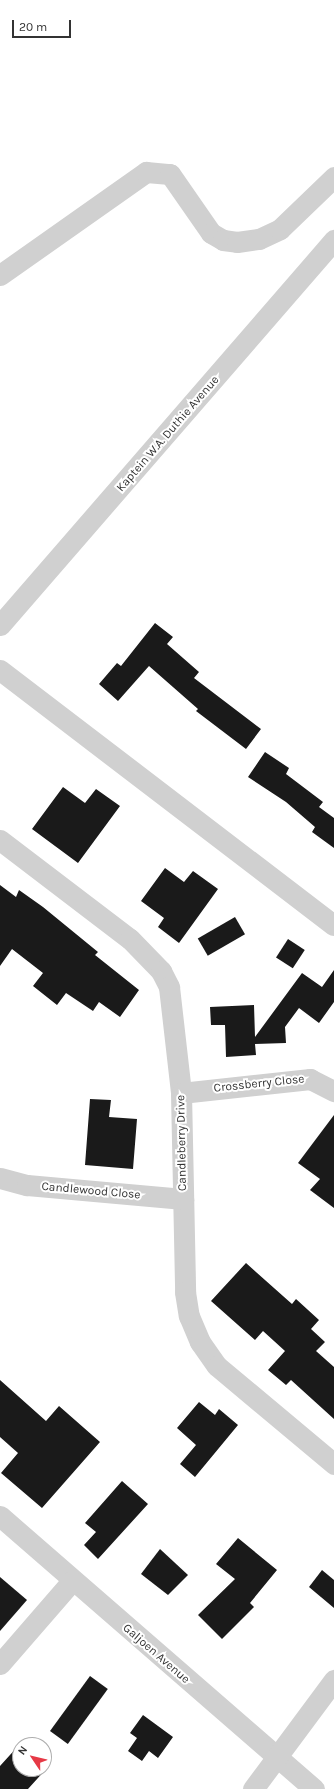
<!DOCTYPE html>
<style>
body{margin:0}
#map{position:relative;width:334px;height:1789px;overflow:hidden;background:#fff;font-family:Karla,sans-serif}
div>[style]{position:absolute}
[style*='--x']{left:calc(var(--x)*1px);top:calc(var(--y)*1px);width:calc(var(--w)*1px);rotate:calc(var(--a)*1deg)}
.building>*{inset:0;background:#1a1a1a;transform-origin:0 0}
.minor>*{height:21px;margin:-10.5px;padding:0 10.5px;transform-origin:10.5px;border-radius:10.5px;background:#d0d0d0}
span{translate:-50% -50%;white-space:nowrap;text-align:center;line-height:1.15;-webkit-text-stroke:4px #fff;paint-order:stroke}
.street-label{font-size:12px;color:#333}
.north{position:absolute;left:12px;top:1737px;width:40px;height:40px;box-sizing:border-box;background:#fff;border:1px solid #adadad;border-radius:50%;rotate:305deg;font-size:11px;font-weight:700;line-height:16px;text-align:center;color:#333}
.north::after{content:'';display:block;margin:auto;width:14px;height:18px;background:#e63946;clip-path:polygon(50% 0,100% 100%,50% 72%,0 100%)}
.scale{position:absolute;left:12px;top:20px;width:59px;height:18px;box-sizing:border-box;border:2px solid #333;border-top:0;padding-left:5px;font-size:12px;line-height:14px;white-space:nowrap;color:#333;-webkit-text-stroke:3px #fff;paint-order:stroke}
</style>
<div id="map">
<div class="building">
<i style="clip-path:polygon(155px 623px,173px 637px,167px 644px,199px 672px,194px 678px,261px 729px,246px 749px,196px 711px,198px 709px,149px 666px,118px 701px,99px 684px,117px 663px,121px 666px)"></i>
<i style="clip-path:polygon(265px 752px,289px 768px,286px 774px,323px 802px,319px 807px,334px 818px,334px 848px,312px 832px,315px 827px,286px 802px,248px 777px)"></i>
<i style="clip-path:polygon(63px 787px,85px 803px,96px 789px,120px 806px,78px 863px,32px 829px)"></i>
<i style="clip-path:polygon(165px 868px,184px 882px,193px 871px,218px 889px,179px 943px,158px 927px,164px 918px,141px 901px)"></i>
<i style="clip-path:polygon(0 885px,16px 897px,19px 890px,43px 907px,98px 952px,95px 955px,139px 990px,120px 1017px,99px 1002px,93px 1011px,66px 993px,57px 1005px,33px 986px,43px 973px,12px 949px,0 966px)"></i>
<i style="left:235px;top:917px;width:20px;height:43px;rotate:60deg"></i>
<i style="left:288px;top:939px;width:20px;height:22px;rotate:33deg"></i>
<i style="clip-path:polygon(334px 970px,334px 1002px,319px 1023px,299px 1008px,285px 1027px,286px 1043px,255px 1044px,256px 1055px,226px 1057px,225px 1025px,211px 1025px,210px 1007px,254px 1005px,255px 1037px,302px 973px,322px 987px)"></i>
<i style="clip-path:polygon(90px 1099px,111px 1100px,109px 1117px,137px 1119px,133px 1169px,85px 1165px)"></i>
<i style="clip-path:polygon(334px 1115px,334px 1208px,310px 1190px,320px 1179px,298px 1163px)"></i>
<i style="clip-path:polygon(246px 1263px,292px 1304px,296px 1299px,319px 1320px,311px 1329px,325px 1342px,316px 1351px,334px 1367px,334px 1419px,291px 1380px,286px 1385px,268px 1370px,285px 1351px,263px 1331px,255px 1340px,211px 1301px)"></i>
<i style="clip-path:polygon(0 1380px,46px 1421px,59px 1406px,100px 1442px,42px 1508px,1px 1473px,18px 1453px,0 1437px)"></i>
<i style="clip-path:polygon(199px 1402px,215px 1415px,219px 1409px,238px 1425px,195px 1477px,180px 1464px,196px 1445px,177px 1428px)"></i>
<i style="clip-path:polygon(122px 1481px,148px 1504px,98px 1559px,84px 1545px,96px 1532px,85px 1523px)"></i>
<i style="clip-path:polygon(238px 1538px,277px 1570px,250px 1603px,254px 1607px,222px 1639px,198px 1615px,235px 1579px,216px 1564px)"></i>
<i style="clip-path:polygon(160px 1549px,188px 1575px,168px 1595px,141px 1574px)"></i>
<i style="clip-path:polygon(322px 1570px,334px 1580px,334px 1608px,309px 1587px)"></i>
<i style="clip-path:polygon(0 1577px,27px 1600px,0 1631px)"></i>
<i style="left:90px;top:1676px;width:22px;height:68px;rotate:36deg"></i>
<i style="clip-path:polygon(143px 1715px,173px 1737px,158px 1758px,149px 1751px,142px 1761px,128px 1751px,137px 1738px,130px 1733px)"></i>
<i style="clip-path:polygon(19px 1745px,20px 1769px,47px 1768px,28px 1789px,0 1789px,0 1766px)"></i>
</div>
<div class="minor">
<i style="--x:0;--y:275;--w:179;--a:-35.2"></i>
<i style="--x:146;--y:172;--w:24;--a:5"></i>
<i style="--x:170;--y:174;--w:72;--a:55.2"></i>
<i style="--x:211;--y:233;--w:14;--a:30"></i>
<i style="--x:223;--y:240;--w:14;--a:8"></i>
<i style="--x:237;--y:242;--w:22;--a:-8"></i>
<i style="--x:259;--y:239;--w:23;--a:-25"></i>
<i style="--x:280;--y:229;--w:75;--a:-43.9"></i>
<i style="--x:0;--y:625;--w:510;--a:-49.06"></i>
<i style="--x:0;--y:670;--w:420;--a:37.4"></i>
<i style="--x:0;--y:840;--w:163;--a:37.3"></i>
<i style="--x:130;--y:939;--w:45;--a:45.9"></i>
<i style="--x:161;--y:971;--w:18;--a:63"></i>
<i style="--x:169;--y:987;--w:107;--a:83.5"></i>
<i style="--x:181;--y:1093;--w:199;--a:88.8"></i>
<i style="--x:185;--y:1292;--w:24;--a:81"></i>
<i style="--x:189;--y:1316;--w:28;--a:67"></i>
<i style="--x:200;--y:1342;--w:29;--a:55"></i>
<i style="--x:217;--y:1366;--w:153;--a:39.9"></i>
<i style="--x:181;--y:1093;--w:130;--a:-6.2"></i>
<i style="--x:310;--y:1079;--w:27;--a:27"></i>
<i style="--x:0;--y:1178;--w:28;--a:15"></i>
<i style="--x:27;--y:1185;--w:157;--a:5.1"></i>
<i style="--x:0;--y:1516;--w:416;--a:41"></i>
<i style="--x:0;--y:1664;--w:110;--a:-49.1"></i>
<i style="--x:253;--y:1789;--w:136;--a:-53.4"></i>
</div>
<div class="street-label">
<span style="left:168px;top:434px;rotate:-49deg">Kaptein W.A. Duthie Avenue</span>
<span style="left:259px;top:1084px;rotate:-6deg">Crossberry Close</span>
<span style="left:182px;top:1143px;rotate:-91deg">Candleberry Drive</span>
<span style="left:91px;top:1191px;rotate:5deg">Candlewood Close</span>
<span style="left:156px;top:1654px;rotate:41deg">Galjoen Avenue</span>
</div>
<div class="north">N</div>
<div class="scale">20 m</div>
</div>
